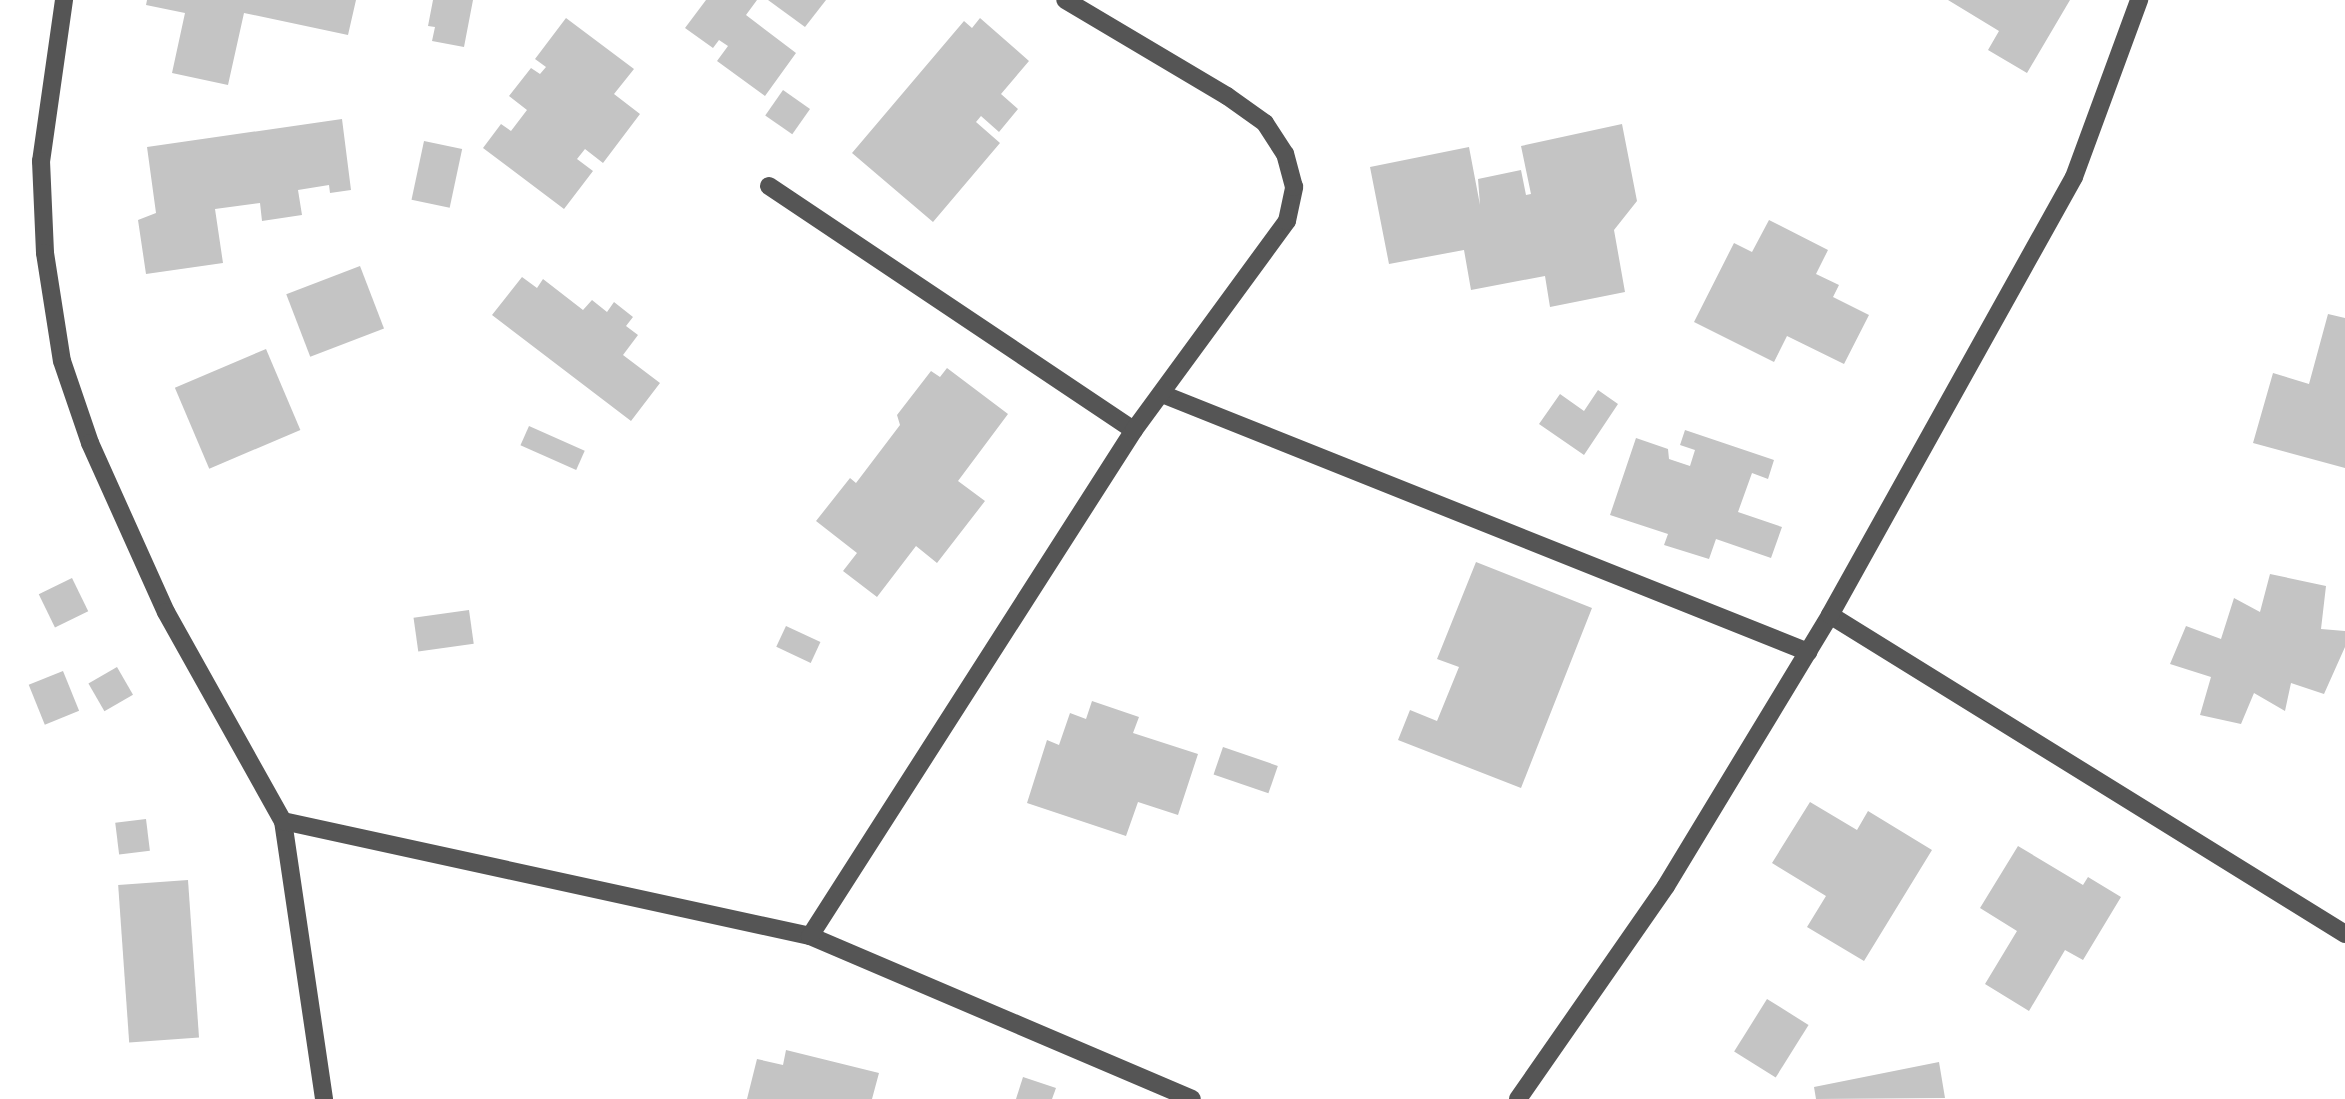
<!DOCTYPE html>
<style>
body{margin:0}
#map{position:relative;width:2345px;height:1099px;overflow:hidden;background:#fff;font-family:"Work Sans",sans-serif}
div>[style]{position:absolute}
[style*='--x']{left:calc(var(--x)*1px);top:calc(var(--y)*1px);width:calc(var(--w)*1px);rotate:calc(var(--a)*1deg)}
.building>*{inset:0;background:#c4c4c4;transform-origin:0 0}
.minor>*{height:18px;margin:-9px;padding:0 9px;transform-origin:9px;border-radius:9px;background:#555}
span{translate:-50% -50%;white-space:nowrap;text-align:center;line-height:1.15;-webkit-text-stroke:5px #fff;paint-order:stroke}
</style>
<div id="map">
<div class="building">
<i style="clip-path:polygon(147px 0,356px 0,348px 35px,244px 13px,228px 85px,172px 73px,185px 13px,146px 5px)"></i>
<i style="clip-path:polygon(433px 0,473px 0,464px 47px,432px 41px,435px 27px,428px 26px)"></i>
<i style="clip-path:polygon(706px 0,757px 0,746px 15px,796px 53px,765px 96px,717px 61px,728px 46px,719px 40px,713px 48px,685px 28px)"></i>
<i style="clip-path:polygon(768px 0,826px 0,805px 27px)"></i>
<i style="clip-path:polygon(1948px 0,2070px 0,2027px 73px,1988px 50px,1999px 31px)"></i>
<i style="clip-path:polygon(566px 18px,634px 69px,614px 94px,640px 114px,603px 163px,585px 149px,577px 159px,593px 171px,564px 209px,483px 148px,501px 124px,511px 131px,527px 110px,509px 96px,531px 68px,540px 74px,546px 67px,535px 59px)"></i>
<i style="clip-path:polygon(980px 18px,1029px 61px,1001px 94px,1018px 109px,999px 132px,981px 116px,976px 122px,1000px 143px,933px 222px,852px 153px,964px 21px,972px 28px)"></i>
<i style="left:783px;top:90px;width:33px;height:31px;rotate:35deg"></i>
<i style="clip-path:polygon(342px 119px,351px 190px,330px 193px,329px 185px,298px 190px,302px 215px,262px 221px,260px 203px,215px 209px,223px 263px,146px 274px,138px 220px,156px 213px,147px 147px)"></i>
<i style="clip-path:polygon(1622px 124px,1637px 201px,1614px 230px,1625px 292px,1550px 307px,1545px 276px,1471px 290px,1464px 250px,1389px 264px,1370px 167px,1469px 147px,1480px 205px,1478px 179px,1521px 170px,1526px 195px,1531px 194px,1521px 146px)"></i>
<i style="left:424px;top:141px;width:39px;height:60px;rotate:12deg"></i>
<i style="clip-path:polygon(1769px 220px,1828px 250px,1816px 274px,1839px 285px,1833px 297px,1869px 315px,1844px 364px,1787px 336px,1774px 362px,1694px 322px,1734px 243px,1752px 252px)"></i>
<i style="left:360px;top:266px;width:67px;height:79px;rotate:69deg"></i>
<i style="clip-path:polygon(522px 277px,537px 288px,543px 279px,583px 310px,592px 300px,607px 312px,614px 302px,633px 317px,626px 326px,638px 335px,623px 355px,660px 383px,631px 421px,492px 315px)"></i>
<i style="clip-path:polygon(2328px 314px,2345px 318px,2345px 468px,2253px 443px,2273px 373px,2309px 384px)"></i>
<i style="left:266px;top:349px;width:88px;height:99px;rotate:67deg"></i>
<i style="clip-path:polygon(947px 368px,1008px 414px,958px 481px,985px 501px,937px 563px,916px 546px,877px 597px,843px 571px,857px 553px,816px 521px,850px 478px,856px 483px,900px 425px,897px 415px,931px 371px,940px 377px)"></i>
<i style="clip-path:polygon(1598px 390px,1618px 404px,1584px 455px,1539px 424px,1560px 394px,1584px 411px)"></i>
<i style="left:529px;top:426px;width:61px;height:21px;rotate:24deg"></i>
<i style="clip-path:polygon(1685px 430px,1774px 460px,1768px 479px,1752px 473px,1738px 512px,1782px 527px,1771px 558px,1716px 539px,1709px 559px,1664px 545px,1668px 534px,1610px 515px,1636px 438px,1668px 449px,1669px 459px,1690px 466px,1695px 450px,1680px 445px)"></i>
<i style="clip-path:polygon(1476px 562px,1592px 608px,1521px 788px,1398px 740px,1410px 710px,1437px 721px,1459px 667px,1437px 659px)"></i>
<i style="clip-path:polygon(2270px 574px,2326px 586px,2321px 629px,2345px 631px,2345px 647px,2324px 694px,2291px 683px,2285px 711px,2254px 693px,2241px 724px,2200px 715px,2211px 677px,2170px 664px,2186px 626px,2221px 639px,2234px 598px,2260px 612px)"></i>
<i style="left:72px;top:578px;width:37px;height:37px;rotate:64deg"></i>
<i style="left:469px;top:610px;width:34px;height:56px;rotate:82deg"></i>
<i style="left:786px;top:626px;width:38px;height:23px;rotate:25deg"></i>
<i style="left:117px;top:667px;width:32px;height:33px;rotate:60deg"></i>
<i style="left:63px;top:671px;width:43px;height:37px;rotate:68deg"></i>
<i style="clip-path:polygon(1092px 701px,1139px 717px,1133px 733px,1198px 754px,1178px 815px,1138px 802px,1126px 836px,1027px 803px,1047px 740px,1059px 745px,1070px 713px,1086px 719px)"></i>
<i style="left:1223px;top:747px;width:58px;height:29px;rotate:19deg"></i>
<i style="clip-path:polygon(1810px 802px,1857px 830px,1868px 811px,1932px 850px,1864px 961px,1807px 927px,1826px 896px,1772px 863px)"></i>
<i style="left:146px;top:819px;width:32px;height:31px;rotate:83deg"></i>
<i style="clip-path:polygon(2018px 846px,2083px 885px,2088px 877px,2121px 897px,2083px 960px,2065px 950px,2029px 1011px,1985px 984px,2017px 931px,1980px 908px)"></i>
<i style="left:188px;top:880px;width:158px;height:70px;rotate:86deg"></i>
<i style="left:1767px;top:999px;width:49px;height:62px;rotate:32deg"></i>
<i style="clip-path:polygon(786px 1050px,879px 1073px,872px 1099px,747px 1099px,757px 1059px,783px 1065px)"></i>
<i style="clip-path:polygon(1939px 1062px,1945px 1098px,1816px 1099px,1814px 1087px)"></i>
<i style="clip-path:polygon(1023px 1077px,1056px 1088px,1052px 1099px,1016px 1099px)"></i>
</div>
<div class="minor">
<i style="--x:64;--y:0;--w:163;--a:98.1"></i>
<i style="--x:41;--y:161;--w:92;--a:87.5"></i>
<i style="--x:45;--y:253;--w:109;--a:81.1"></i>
<i style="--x:62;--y:361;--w:87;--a:71.1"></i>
<i style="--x:90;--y:443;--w:185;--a:65.8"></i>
<i style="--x:166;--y:612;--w:240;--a:60.8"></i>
<i style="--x:283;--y:821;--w:281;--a:81.6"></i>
<i style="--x:769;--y:186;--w:439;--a:33.8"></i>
<i style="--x:1162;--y:394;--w:696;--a:21.77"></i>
<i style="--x:1830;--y:615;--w:606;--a:31.77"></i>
<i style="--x:283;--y:821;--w:539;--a:12.31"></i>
<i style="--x:810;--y:936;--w:415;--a:23.1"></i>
<i style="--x:810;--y:936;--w:601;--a:-57.37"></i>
<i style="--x:1134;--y:430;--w:259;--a:-53.8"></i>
<i style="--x:1287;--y:221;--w:35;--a:-78"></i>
<i style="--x:1294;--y:187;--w:34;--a:-105"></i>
<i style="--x:1285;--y:154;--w:37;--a:-123"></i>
<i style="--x:1265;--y:123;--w:47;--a:-144.6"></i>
<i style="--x:1227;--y:96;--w:188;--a:-149.3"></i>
<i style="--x:1518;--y:1099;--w:259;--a:-55.2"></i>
<i style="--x:1666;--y:886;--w:317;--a:-58.8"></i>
<i style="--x:1830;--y:615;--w:501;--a:-60.88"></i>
<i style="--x:2074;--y:177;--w:189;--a:-69.8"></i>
</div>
</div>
